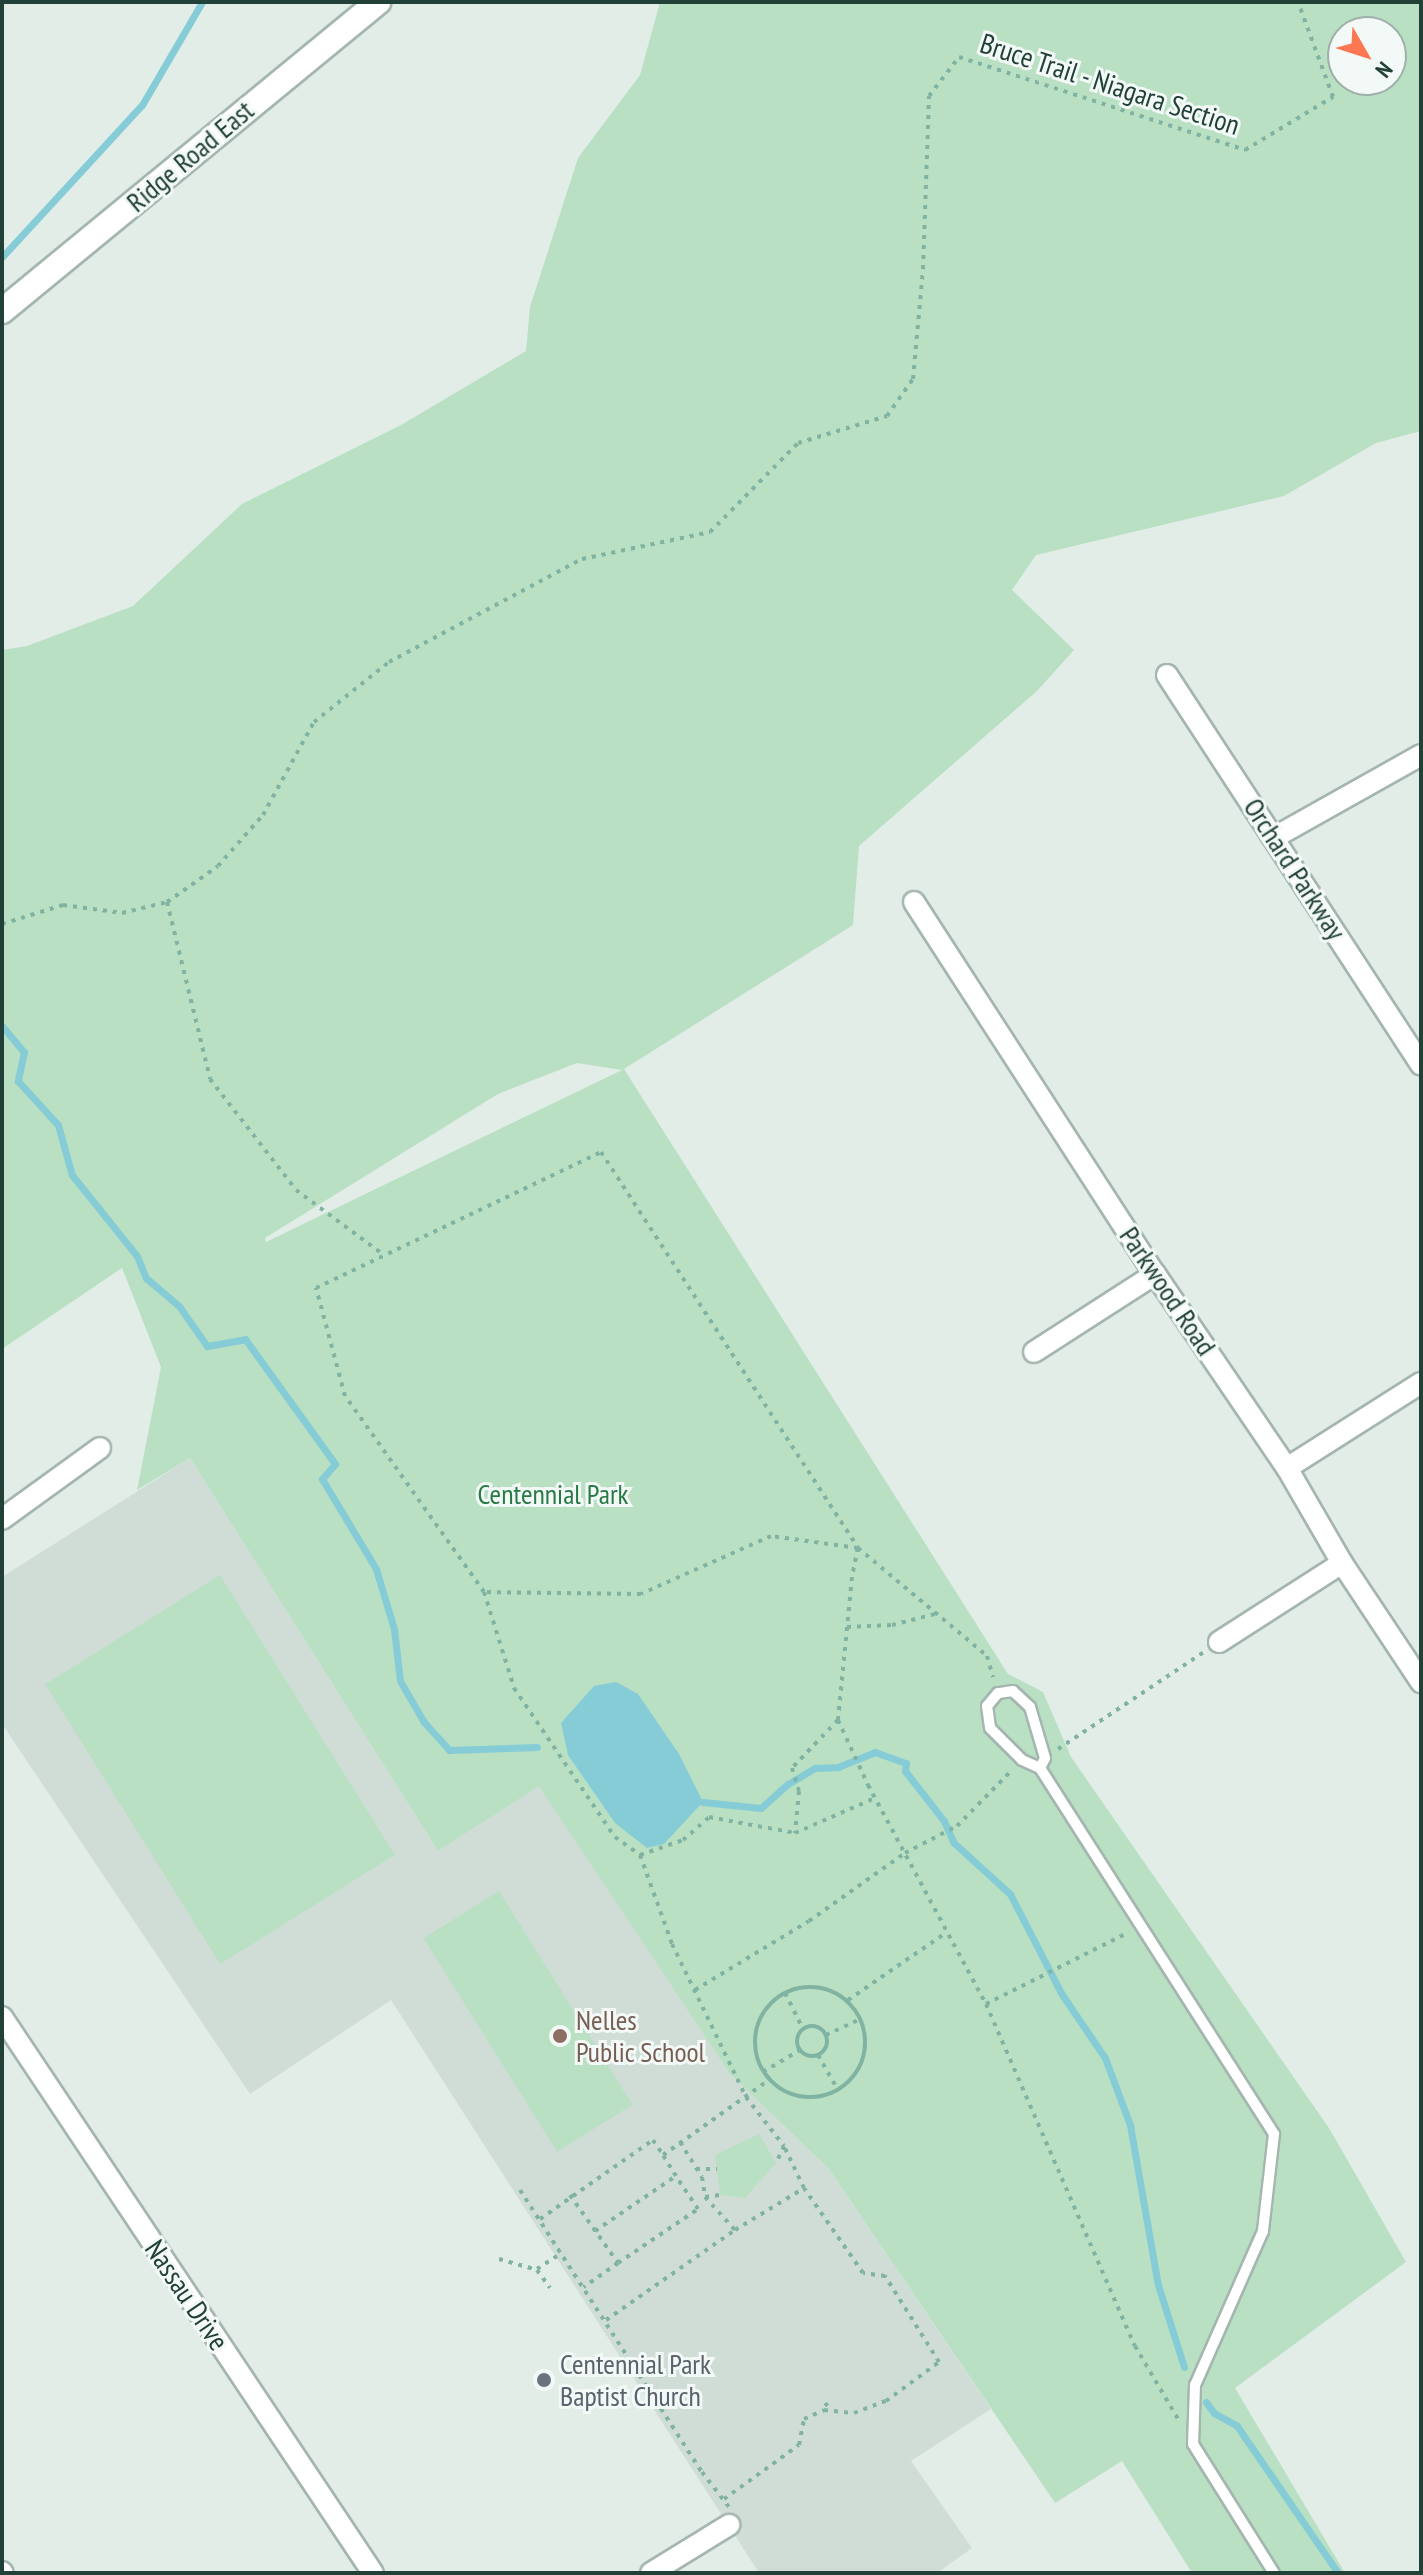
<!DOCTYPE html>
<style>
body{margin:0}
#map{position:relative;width:1423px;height:2575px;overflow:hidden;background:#e2ede8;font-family:"PT Sans Narrow",sans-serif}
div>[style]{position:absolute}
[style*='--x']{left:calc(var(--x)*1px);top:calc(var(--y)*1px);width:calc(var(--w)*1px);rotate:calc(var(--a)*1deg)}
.built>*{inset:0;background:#d0ddd7}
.green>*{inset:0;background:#b9e0c3;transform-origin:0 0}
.water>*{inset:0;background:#86ccd6}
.stream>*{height:7px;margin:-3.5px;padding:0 3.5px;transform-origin:3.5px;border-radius:3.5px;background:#86ccd6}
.path>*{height:4px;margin-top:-2px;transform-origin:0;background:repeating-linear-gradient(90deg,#80b3a2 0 4px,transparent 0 10px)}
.path>.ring{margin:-2px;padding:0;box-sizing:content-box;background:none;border:4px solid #80b3a2;border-radius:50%}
.roads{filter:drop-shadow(2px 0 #a4b6af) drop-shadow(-2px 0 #a4b6af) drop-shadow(0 2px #a4b6af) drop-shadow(0 -2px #a4b6af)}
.service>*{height:10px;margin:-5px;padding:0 5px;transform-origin:5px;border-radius:5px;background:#fff}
.minor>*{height:20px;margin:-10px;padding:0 10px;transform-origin:10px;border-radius:10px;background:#fff}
.secondary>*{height:24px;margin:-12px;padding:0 12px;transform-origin:12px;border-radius:12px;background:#fff}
.dots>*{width:22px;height:22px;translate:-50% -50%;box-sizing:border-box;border:4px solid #f3f9f6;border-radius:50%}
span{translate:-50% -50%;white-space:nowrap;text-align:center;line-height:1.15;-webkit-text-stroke:6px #f3f9f6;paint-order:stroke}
.street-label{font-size:28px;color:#214037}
.park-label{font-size:28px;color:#287a45}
.education-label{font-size:28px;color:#785e54}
.left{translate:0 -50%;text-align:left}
.worship-label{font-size:28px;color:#5b616d}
.frame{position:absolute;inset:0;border:4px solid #214037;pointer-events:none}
.north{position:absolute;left:1327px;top:16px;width:80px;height:80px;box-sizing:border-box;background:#f3f9f6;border:2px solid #9fafaa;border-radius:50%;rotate:129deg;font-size:22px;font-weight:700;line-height:32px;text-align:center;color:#214037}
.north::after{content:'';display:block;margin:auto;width:28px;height:36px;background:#fc7752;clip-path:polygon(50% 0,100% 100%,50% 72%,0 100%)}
</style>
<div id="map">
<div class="built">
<i style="clip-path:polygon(190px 1458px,438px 1851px,539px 1785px,729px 2073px,829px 2169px,991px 2409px,911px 2461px,972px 2548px,937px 2573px,759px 2573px,391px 2000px,250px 2094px,2px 1724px,2px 1577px)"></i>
</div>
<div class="green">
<i style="clip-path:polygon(evenodd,660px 2px,1421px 2px,1421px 431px,1376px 443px,1284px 496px,1036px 555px,1012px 590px,1074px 650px,1037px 691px,859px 846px,853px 925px,624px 1069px,1008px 1674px,1043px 1692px,1071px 1757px,1329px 2128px,1406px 2262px,1235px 2388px,1345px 2573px,1192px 2573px,1122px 2461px,1055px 2503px,829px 2169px,729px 2073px,539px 1786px,438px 1851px,190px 1458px,137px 1490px,161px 1367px,122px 1268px,2px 1349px,2px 650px,27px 646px,133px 606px,242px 504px,401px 425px,526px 351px,530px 307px,578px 158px,640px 75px,660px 2px,1343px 32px,1391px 32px,1391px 80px,1343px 80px,1343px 32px,660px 2px,577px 1063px,622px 1070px,266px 1242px,265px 1238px,498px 1094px,577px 1063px)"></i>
<i style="left:220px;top:1575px;width:330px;height:206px;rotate:58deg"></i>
<i style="left:499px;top:1891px;width:252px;height:89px;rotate:58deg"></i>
<i style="clip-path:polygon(759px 2134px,776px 2163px,745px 2198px,720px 2195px,715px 2155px)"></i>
</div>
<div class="water">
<i style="clip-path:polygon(616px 1682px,638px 1694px,679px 1754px,703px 1802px,664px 1844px,647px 1848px,615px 1823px,568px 1755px,561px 1723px,594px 1686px)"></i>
</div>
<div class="stream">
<i style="--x:2;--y:257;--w:207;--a:-47.4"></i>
<i style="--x:142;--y:105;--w:119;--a:-59.8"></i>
<i style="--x:2;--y:1026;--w:34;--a:50"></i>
<i style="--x:24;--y:1052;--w:30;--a:102"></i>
<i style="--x:18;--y:1081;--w:59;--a:47.7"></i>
<i style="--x:58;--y:1125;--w:52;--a:74.4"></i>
<i style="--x:72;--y:1175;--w:104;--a:51.3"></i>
<i style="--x:137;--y:1256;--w:24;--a:68"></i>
<i style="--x:146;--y:1278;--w:43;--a:40.3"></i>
<i style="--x:179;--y:1306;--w:49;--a:55"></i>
<i style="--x:207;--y:1346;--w:39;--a:-10"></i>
<i style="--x:245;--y:1339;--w:154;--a:54.2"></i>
<i style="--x:335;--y:1464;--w:20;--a:131"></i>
<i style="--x:322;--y:1479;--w:105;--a:59"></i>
<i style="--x:376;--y:1569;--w:63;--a:73.3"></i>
<i style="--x:394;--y:1629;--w:52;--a:83.4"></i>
<i style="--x:400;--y:1681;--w:48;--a:59.7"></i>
<i style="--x:424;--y:1722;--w:38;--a:48"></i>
<i style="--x:449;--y:1750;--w:88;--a:-2"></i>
<i style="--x:703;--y:1802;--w:58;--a:5.9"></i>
<i style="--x:761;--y:1808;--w:36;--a:-42"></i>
<i style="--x:788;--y:1784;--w:31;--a:-31"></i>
<i style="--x:815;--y:1768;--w:23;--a:-2"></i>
<i style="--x:838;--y:1767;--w:40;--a:-22"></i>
<i style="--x:875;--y:1752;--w:33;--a:20"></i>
<i style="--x:906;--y:1763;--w:8;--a:97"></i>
<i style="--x:905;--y:1771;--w:63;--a:52"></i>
<i style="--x:944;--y:1821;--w:24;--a:66"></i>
<i style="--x:954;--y:1843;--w:76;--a:42.3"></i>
<i style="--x:1010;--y:1894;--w:111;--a:62.7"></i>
<i style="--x:1061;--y:1993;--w:78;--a:55.9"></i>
<i style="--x:1105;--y:2058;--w:72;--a:69.5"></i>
<i style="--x:1130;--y:2125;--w:162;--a:80.1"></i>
<i style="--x:1158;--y:2285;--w:86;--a:72.4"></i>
<i style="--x:1206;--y:2402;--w:14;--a:54"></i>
<i style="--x:1214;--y:2413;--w:26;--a:29"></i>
<i style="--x:1237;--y:2426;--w:178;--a:55.5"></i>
</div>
<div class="path">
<i style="--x:167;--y:902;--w:182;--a:76.3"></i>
<i style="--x:210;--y:1079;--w:140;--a:52.2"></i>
<i style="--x:296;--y:1190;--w:109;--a:36.5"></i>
<i style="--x:2;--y:924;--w:64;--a:-17.3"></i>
<i style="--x:63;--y:905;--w:60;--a:7.7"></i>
<i style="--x:122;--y:913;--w:46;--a:-13.7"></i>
<i style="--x:167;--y:902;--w:62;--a:-35.2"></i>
<i style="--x:218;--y:866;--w:68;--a:-48.6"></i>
<i style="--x:263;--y:815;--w:106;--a:-61.3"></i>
<i style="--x:314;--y:722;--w:96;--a:-38.7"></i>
<i style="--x:389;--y:662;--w:219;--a:-28.1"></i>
<i style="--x:582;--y:559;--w:131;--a:-11.9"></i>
<i style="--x:710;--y:532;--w:125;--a:-45.3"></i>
<i style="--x:798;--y:443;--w:93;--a:-16.9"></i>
<i style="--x:887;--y:416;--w:45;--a:-54.9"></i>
<i style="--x:913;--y:379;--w:110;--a:-84.8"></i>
<i style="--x:923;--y:269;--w:173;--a:-88"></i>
<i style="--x:929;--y:96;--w:49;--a:-52.4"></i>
<i style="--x:959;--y:57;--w:301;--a:18"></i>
<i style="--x:1245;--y:150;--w:103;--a:-31.1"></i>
<i style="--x:1333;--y:97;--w:101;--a:-110.2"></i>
<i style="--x:858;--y:1548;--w:88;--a:-172.1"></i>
<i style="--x:771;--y:1536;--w:142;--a:156"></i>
<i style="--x:641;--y:1594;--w:157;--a:-179.3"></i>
<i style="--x:484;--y:1592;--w:240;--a:-125.3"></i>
<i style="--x:345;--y:1396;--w:112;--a:-105"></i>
<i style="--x:316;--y:1288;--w:316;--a:-25.5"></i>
<i style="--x:601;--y:1152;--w:472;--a:57"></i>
<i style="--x:858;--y:1548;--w:168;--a:39.9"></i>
<i style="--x:987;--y:1656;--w:22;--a:74"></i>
<i style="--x:858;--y:1548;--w:30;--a:102"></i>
<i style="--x:852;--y:1577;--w:144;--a:95.6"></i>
<i style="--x:838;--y:1720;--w:72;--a:65.2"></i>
<i style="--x:868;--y:1785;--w:249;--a:61.7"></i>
<i style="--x:986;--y:2004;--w:160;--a:-26.7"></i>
<i style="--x:484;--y:1592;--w:101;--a:72.6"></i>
<i style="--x:514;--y:1688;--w:180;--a:55.9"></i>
<i style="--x:615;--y:1837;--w:31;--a:36"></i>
<i style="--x:640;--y:1855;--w:46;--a:-19.2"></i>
<i style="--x:683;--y:1840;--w:35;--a:-41"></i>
<i style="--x:709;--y:1817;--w:87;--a:10.5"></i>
<i style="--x:847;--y:1627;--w:45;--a:-2.5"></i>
<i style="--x:892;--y:1625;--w:44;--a:-14.3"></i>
<i style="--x:838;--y:1720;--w:66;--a:133.8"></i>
<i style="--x:792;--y:1768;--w:24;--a:73"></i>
<i style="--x:799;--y:1791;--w:42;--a:95.4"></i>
<i style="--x:795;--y:1833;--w:87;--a:-23.6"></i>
<i style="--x:1058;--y:1749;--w:175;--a:-33.6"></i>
<i style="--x:640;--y:1855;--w:95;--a:70.2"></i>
<i style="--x:672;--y:1944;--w:170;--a:64.2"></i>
<i style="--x:746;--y:2097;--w:62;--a:52.2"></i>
<i style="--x:784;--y:2146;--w:19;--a:115"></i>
<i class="ring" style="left:755px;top:1987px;width:106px;height:106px"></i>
<i style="--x:695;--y:1990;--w:133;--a:-31.2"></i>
<i style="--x:809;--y:1921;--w:118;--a:-35.3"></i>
<i style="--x:905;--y:1853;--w:59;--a:-27.4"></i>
<i style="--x:957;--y:1826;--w:78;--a:-45.5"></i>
<i style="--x:785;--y:1993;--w:40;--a:63.4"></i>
<i style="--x:848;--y:2000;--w:120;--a:-34.5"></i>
<i style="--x:986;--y:2004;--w:373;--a:66.5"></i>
<i style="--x:1135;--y:2346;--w:85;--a:59.5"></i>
<i class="ring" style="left:797px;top:2026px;width:26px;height:26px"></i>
<i style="--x:826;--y:2035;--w:38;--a:-25"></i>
<i style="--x:818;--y:2055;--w:40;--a:60.3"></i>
<i style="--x:763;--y:2072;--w:43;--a:-30.7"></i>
<i style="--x:680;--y:2142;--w:41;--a:57.8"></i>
<i style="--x:702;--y:2177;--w:20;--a:81"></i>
<i style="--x:705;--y:2197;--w:45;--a:47.7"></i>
<i style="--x:735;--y:2230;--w:81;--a:-31.3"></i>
<i style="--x:696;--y:2169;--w:21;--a:0"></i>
<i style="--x:520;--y:2190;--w:336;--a:57.2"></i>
<i style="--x:702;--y:2472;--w:44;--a:52.4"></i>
<i style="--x:570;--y:2195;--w:83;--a:54.8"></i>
<i style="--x:618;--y:2263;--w:42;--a:144.8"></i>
<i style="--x:705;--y:2197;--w:15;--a:-8"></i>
<i style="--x:540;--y:2219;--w:138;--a:-35"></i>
<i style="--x:653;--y:2140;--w:18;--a:56"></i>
<i style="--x:663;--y:2155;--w:130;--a:-35.3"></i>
<i style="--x:595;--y:2231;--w:98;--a:-34.2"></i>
<i style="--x:676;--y:2176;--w:25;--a:-122"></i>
<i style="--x:499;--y:2259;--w:40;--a:16"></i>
<i style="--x:537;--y:2270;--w:22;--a:54"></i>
<i style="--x:618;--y:2263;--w:97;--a:-34"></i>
<i style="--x:698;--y:2209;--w:40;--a:-124"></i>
<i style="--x:537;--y:2269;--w:30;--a:-33"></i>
<i style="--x:606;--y:2320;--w:157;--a:-34.9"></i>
<i style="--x:825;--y:2403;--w:9;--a:49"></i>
<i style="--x:724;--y:2499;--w:92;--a:-35.8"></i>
<i style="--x:799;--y:2445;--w:26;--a:-79"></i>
<i style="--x:804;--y:2419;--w:22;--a:-24"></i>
<i style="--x:824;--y:2410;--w:30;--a:6"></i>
<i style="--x:854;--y:2413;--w:34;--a:-21"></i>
<i style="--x:886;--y:2401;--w:66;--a:-36.3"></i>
<i style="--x:939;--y:2362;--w:102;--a:-122.1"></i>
<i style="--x:885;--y:2276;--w:22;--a:-172"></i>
<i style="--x:863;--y:2273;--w:103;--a:-124.8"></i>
<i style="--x:804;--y:2188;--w:47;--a:-115.5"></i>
</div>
<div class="roads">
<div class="service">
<i style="--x:1040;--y:1768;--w:11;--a:-63"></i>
<i style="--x:1045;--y:1758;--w:53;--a:-106.4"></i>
<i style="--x:1030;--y:1707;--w:23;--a:-137"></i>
<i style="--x:1013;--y:1691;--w:15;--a:172"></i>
<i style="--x:998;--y:1693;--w:17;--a:130"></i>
<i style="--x:987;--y:1706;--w:22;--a:82"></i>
<i style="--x:990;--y:1728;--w:45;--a:45"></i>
<i style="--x:1022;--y:1760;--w:20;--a:24"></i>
<i style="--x:1040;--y:1768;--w:434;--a:57.4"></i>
<i style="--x:1274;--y:2134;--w:98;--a:96.5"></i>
<i style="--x:1263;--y:2231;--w:168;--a:113.8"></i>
<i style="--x:1195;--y:2385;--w:59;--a:91.9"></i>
<i style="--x:1193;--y:2444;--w:152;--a:57.9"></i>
</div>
<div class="minor">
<i style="--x:1167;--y:675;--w:465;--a:56.9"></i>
<i style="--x:1275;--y:837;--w:167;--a:-29.3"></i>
<i style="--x:914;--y:902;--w:443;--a:57.1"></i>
<i style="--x:1155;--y:1274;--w:235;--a:55.8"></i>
<i style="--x:1287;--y:1468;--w:110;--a:59.9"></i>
<i style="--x:1342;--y:1563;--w:143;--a:56.4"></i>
<i style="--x:1034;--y:1352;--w:144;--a:-32.8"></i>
<i style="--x:1287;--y:1468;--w:159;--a:-32.4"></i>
<i style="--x:2;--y:1519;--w:121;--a:-35.9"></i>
<i style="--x:1219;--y:1642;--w:146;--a:-32.7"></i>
<i style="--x:2;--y:2017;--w:668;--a:56.29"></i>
<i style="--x:2;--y:2572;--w:1;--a:45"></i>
<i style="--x:651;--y:2573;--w:92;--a:-31.6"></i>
</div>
<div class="secondary">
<i style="--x:2;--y:311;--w:487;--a:-39.4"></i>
</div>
</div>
<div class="dots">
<i style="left:560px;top:2036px;background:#8d6e63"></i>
<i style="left:544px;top:2380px;background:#6b7280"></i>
</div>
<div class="street-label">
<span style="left:1110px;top:84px;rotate:18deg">Bruce Trail - Niagara Section</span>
<span style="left:190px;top:156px;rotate:-40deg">Ridge Road East</span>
<span style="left:1295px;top:869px;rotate:57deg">Orchard Parkway</span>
<span style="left:1168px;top:1291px;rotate:56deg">Parkwood Road</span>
<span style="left:187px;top:2295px;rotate:56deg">Nassau Drive</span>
</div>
<div class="park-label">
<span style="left:553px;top:1494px">Centennial Park</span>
</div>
<div class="education-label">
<span class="left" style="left:576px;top:2036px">Nelles<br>Public School</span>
</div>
<div class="worship-label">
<span class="left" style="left:560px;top:2380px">Centennial Park<br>Baptist Church</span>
</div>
<div class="frame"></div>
<div class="north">N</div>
</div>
